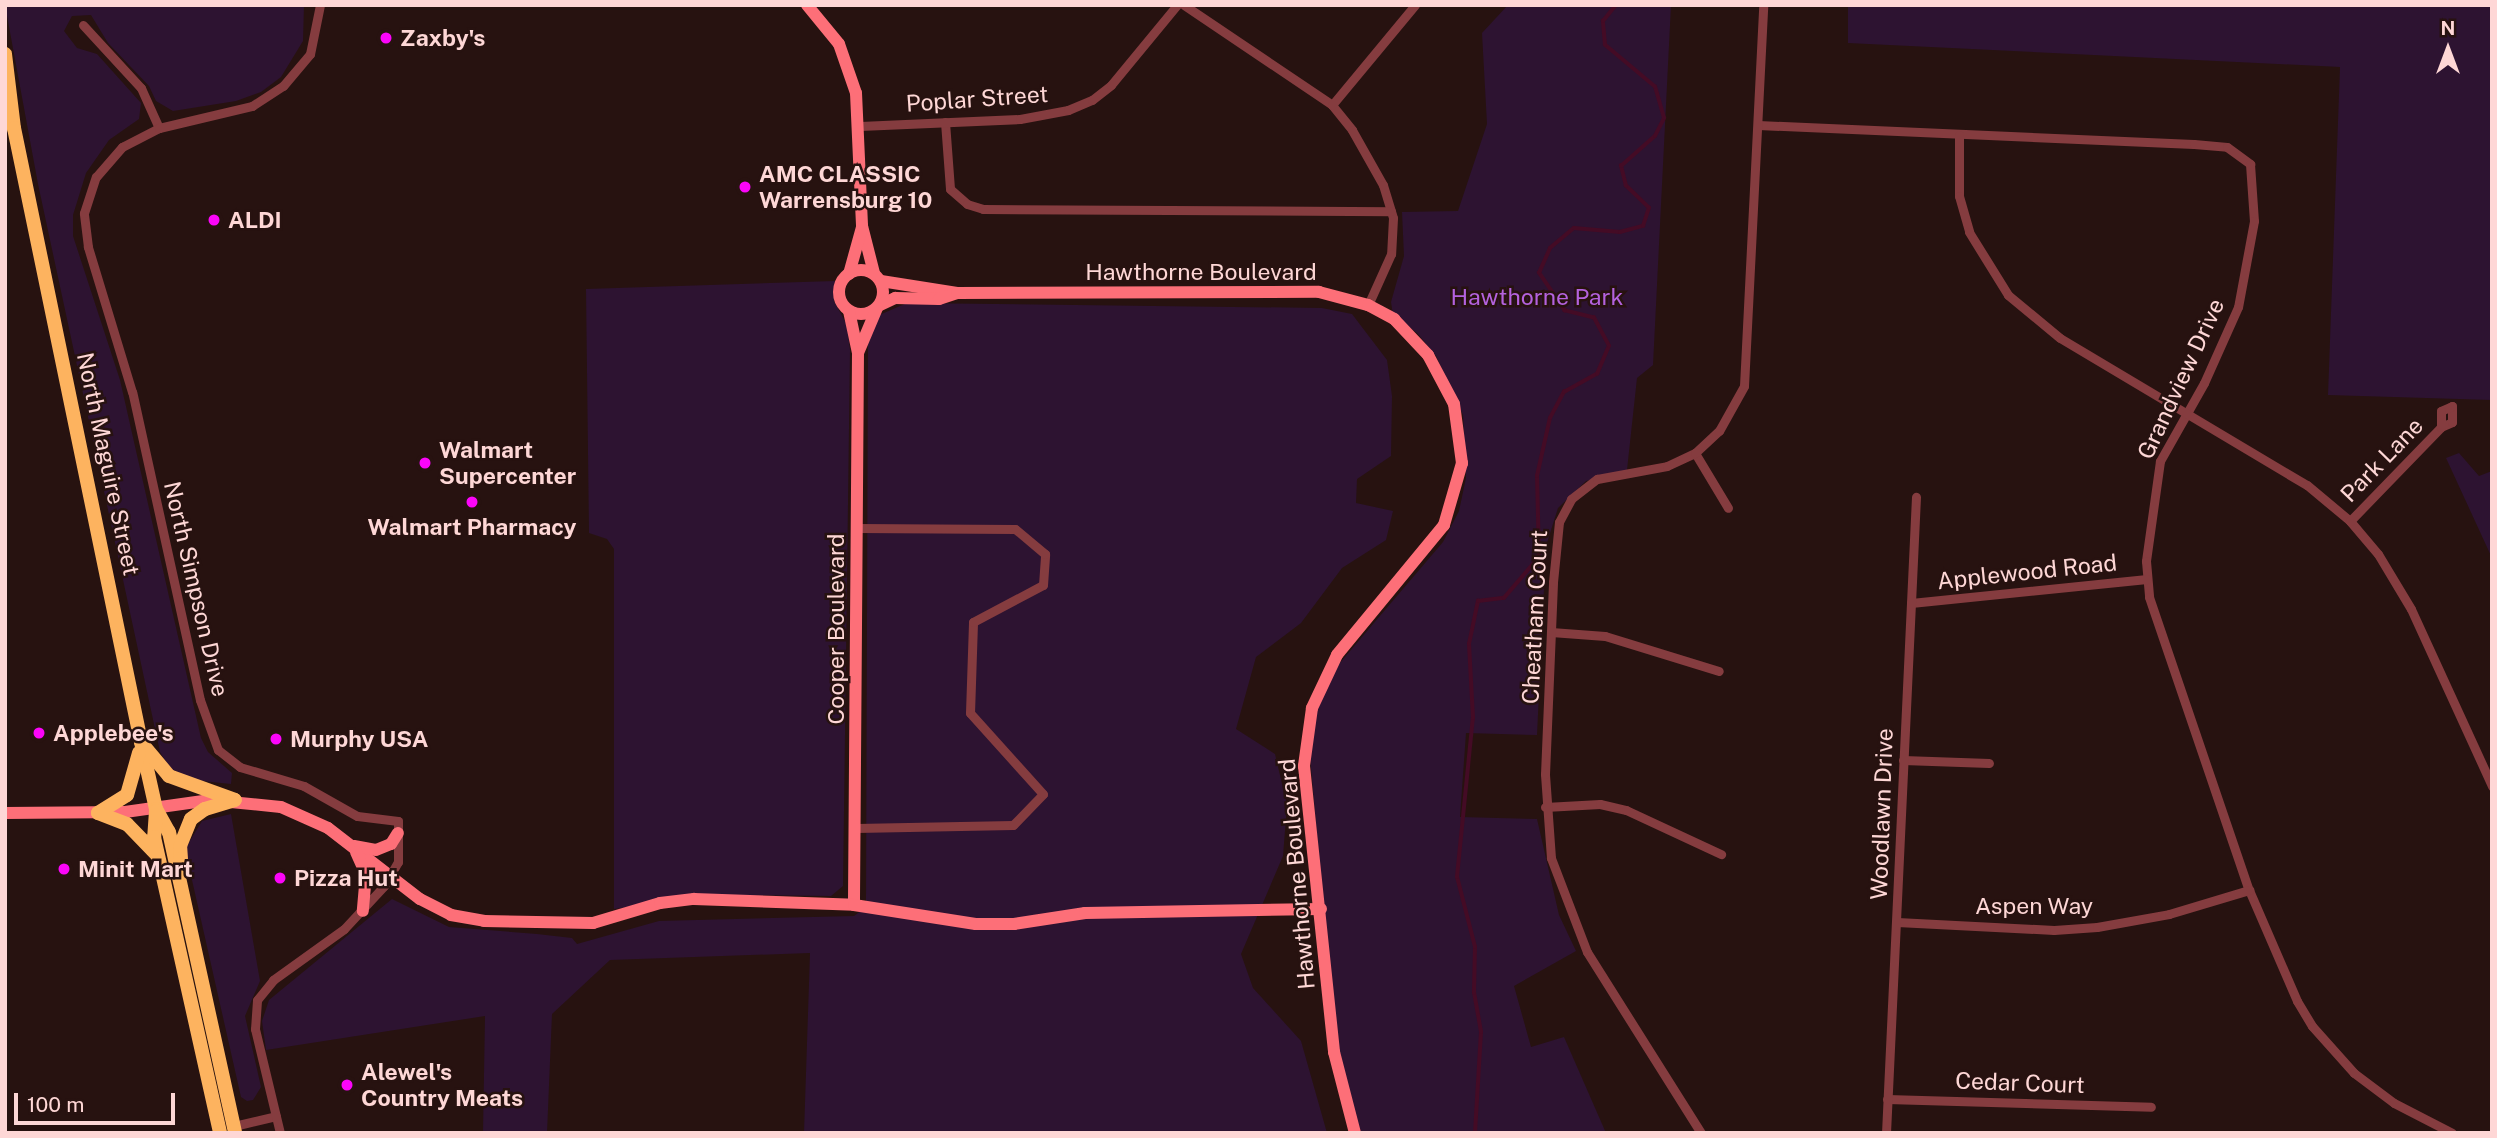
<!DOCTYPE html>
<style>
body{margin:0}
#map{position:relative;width:2497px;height:1138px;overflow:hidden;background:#271210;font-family:"Public Sans",sans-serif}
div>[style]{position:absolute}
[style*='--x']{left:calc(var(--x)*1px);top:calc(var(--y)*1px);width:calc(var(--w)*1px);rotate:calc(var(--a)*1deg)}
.green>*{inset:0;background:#2d1331}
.stream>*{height:3.5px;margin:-1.75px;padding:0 1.75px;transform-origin:1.75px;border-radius:1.75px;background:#440b25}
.street>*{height:9px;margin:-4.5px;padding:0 4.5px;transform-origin:4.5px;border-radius:4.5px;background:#853c3f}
.secondary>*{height:12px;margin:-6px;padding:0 6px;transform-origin:6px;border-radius:6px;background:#fd6f78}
.secondary>.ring{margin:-6px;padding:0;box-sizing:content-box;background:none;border:12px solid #fd6f78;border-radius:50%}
.primary>*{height:14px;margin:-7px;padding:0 7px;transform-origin:7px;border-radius:7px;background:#fdb35f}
.dots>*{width:19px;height:19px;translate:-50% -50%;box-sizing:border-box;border:4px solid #271210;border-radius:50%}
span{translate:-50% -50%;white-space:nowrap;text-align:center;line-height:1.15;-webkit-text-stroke:5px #271210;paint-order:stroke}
.poi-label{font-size:23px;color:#fed7d6;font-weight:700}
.left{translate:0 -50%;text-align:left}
.street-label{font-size:23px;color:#fed7d6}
.park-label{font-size:23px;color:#b462de}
.frame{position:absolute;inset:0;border:7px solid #fed7d6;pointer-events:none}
.north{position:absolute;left:2413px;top:14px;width:70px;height:70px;-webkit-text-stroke:5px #271210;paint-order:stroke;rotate:0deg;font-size:19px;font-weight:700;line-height:28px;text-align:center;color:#fed7d6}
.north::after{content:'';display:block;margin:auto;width:24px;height:32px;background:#fed7d6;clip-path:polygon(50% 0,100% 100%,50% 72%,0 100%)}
.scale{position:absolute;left:14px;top:1093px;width:161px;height:32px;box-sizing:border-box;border:4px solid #fed7d6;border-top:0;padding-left:9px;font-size:21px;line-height:24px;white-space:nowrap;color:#fed7d6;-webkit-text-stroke:5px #271210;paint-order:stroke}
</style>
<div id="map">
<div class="green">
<i style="clip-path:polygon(5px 5px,304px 5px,303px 41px,281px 77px,261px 92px,236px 101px,173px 111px,156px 101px,149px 86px,108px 43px,91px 15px,72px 16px,64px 31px,77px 48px,97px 54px,141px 103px,139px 119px,109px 140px,86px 173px,73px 215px,73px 236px,120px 380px,201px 738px,208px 752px,232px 773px,231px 784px,193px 780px,171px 770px,160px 752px,38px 184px)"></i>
<i style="clip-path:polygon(1508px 5px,1671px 5px,1653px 365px,1637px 378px,1627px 470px,1586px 481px,1558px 508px,1546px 546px,1537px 735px,1466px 733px,1460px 817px,1537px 819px,1559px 915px,1576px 951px,1514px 986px,1531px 1047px,1564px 1037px,1606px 1133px,1358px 1133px,1335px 1036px,1309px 746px,1312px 723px,1333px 671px,1443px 542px,1459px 511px,1466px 478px,1463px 415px,1436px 356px,1417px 333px,1393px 315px,1391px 302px,1404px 256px,1402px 212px,1458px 211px,1487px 124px,1482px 33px)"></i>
<i style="clip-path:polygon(1848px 5px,2492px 5px,2492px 400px,2328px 395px,2340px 67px,1848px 43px)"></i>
<i style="clip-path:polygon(835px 281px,834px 301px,847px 325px,850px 350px,843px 886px,831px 896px,721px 895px,614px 909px,614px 549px,607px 539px,589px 533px,586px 289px)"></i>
<i style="clip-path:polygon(907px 303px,1322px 308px,1352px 314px,1387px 360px,1392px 396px,1391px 456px,1357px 479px,1356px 503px,1393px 511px,1386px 540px,1342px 568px,1301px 623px,1256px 657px,1236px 729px,1275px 754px,1287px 805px,1283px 856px,1241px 954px,1253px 988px,1301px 1041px,1327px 1133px,804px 1133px,810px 953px,610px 960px,552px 1014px,547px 1133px,483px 1133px,485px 1016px,266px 1050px,262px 1021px,269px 1000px,392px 899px,449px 927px,537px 934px,572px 938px,577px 944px,659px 921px,854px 916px,862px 910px,866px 902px,868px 343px,877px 316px)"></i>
<i style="clip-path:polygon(2459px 453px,2479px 476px,2492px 471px,2492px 558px,2446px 458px)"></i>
<i style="clip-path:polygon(231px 814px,260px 981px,245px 1016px,261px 1087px,253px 1100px,247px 1101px,241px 1097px,185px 849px,202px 821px)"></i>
</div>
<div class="stream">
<i style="--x:1475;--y:1133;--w:101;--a:-86.6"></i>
<i style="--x:1481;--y:1032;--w:40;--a:-100"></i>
<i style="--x:1474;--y:993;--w:46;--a:-88.8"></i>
<i style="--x:1475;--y:947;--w:72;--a:-104.4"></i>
<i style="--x:1457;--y:877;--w:160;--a:-84.3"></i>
<i style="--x:1473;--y:718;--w:74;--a:-93.1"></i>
<i style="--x:1469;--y:644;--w:44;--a:-78.2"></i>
<i style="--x:1478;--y:601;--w:26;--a:-7"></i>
<i style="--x:1504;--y:598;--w:54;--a:-49.5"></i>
<i style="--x:1539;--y:557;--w:81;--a:-91.4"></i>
<i style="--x:1537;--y:476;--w:59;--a:-77.4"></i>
<i style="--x:1550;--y:418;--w:30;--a:-62"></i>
<i style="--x:1564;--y:392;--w:38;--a:-29"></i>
<i style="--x:1597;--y:374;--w:30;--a:-67"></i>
<i style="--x:1609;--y:346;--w:32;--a:-118"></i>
<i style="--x:1594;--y:318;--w:30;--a:-166"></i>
<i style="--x:1565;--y:311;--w:46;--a:-124.4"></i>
<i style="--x:1539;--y:273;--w:27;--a:-66"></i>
<i style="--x:1550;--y:248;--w:31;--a:-40"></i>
<i style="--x:1574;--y:228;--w:46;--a:5"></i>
<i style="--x:1620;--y:232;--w:24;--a:-15"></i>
<i style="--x:1643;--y:226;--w:19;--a:-72"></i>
<i style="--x:1649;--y:208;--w:32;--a:-136"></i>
<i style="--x:1626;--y:186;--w:21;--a:-104"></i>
<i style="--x:1621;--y:166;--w:45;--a:-41.4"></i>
<i style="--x:1655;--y:136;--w:20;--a:-63"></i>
<i style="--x:1664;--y:118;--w:32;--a:-106"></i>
<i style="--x:1655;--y:87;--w:65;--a:-140"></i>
<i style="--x:1605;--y:45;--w:24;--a:-95"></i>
<i style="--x:1603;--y:21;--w:21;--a:-51"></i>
</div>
<div class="street">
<i style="--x:1184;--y:5;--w:179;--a:34"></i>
<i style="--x:1332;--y:105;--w:32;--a:51"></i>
<i style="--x:1352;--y:130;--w:63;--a:60.6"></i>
<i style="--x:1383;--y:185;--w:34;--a:73"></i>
<i style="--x:1393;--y:218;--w:36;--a:93"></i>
<i style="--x:1391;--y:254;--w:56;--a:114.3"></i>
<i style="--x:83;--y:25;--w:86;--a:47.4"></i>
<i style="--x:141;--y:88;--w:44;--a:65.8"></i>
<i style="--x:1332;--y:105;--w:130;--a:-50.3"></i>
<i style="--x:945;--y:122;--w:67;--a:85.7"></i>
<i style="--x:950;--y:189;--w:23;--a:41"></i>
<i style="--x:967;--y:204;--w:17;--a:17"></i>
<i style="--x:983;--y:209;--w:408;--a:0.3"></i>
<i style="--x:1758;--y:125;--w:436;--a:2.5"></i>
<i style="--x:2194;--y:144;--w:33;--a:5"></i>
<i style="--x:2227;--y:147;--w:29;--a:36"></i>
<i style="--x:2250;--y:164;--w:57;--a:86"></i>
<i style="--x:2254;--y:221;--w:87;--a:100.5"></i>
<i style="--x:2238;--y:307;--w:83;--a:114.1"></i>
<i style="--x:2204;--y:383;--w:90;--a:119.4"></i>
<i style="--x:2160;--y:461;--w:101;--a:98"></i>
<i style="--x:2146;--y:561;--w:36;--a:85"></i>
<i style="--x:2149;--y:597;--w:310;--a:71.2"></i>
<i style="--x:2249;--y:890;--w:121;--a:66.6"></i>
<i style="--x:2297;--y:1001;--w:29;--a:59"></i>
<i style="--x:2312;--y:1026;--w:63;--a:48.2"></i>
<i style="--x:2354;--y:1073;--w:50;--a:36.9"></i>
<i style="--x:2394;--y:1103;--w:65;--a:27.3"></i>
<i style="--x:860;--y:126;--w:160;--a:-2.5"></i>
<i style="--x:1020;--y:119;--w:49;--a:-10.6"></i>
<i style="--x:1068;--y:110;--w:26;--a:-23"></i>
<i style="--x:1092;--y:100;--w:24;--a:-38"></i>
<i style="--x:1111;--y:85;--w:104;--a:-50.5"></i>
<i style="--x:1959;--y:135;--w:61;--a:90"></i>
<i style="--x:1959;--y:196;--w:37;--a:74"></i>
<i style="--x:1969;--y:232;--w:74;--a:58.2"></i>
<i style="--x:2008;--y:295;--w:67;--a:39.6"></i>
<i style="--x:2060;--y:338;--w:287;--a:30.8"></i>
<i style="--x:2307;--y:485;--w:56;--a:39.9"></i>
<i style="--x:2350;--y:521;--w:43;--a:49.7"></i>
<i style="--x:2378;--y:554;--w:64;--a:59"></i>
<i style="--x:2411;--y:609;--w:195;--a:65.4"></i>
<i style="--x:1695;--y:453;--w:64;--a:59"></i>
<i style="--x:2350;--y:521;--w:131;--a:-45.9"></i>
<i style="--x:2441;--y:427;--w:12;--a:-24"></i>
<i style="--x:2452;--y:422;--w:16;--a:-90"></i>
<i style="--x:2452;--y:406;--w:12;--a:156"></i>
<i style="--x:2441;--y:411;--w:16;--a:90"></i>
<i style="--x:1911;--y:603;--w:237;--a:-5.8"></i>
<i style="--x:1551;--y:632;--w:54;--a:4.2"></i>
<i style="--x:1605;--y:636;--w:119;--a:17.1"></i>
<i style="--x:1903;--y:760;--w:86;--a:2"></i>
<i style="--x:1545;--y:807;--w:55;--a:-3.1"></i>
<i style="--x:1600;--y:804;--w:27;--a:13"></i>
<i style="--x:1626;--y:810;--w:105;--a:24.9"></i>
<i style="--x:856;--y:828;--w:157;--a:-1.1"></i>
<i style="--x:1013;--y:825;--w:43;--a:-45.9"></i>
<i style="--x:1043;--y:794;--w:109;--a:-132"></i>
<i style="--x:970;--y:713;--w:91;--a:-88.1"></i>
<i style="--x:973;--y:622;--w:79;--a:-27.9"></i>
<i style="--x:1043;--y:585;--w:31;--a:-86"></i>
<i style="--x:1045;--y:554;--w:39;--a:-140"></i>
<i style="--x:1015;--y:529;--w:158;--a:-179.6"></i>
<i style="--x:1897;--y:922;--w:157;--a:2.9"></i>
<i style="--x:2054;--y:930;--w:43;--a:-4"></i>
<i style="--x:2097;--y:927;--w:73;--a:-10.2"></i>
<i style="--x:2169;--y:914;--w:84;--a:-16.7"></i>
<i style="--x:1887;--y:1099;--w:264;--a:1.7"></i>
<i style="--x:234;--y:1126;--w:43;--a:-13.4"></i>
<i style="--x:280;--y:1133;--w:107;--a:-103.5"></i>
<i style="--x:255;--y:1029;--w:29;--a:-86"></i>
<i style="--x:257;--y:1000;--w:26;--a:-51"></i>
<i style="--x:273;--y:980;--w:87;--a:-35.7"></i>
<i style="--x:344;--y:929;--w:59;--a:-47.1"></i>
<i style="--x:384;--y:886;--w:28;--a:-60"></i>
<i style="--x:398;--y:862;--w:41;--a:-90"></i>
<i style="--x:398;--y:821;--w:41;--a:-173"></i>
<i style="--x:357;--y:816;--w:61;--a:-150.5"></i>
<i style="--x:304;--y:786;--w:67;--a:-163.5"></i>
<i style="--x:240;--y:767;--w:28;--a:-142"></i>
<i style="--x:218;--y:750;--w:53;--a:-109.8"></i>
<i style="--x:200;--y:700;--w:315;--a:-102.4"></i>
<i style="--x:132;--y:392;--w:152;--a:-106.9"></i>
<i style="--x:88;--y:247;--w:34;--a:-97"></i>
<i style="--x:84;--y:213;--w:38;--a:-72"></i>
<i style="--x:96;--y:177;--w:40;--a:-49"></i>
<i style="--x:122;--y:147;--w:42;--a:-27.2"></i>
<i style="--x:159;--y:128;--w:96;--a:-13.3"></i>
<i style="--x:252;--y:106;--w:37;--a:-33"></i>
<i style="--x:283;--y:86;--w:42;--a:-49.8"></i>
<i style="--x:310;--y:54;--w:50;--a:-78.5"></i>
<i style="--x:1701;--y:1133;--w:214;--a:-122.2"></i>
<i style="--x:1587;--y:952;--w:101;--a:-111"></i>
<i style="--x:1551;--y:858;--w:84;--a:-94.1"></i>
<i style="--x:1545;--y:774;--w:192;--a:-87.6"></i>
<i style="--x:1553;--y:582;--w:60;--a:-84.3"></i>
<i style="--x:1559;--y:522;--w:26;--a:-62"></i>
<i style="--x:1571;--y:499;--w:33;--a:-38"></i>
<i style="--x:1597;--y:479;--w:71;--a:-10.5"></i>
<i style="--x:1667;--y:466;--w:31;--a:-25"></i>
<i style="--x:1695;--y:453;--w:33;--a:-43"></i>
<i style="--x:1719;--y:431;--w:51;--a:-60.9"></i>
<i style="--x:1744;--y:386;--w:381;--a:-87.1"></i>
<i style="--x:1886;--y:1133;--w:637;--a:-87.3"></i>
</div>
<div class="secondary">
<i style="--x:807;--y:5;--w:50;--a:50.6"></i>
<i style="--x:839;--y:44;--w:52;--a:70.9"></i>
<i style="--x:856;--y:93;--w:133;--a:87.4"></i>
<i style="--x:862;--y:226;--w:49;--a:75.7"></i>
<i class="ring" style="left:839px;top:270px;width:32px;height:32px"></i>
<i style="--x:849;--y:274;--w:49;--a:-74.5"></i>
<i style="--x:881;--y:281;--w:77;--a:9"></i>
<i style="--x:880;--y:305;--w:17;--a:-25"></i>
<i style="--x:895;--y:298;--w:44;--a:1.3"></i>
<i style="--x:939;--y:299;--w:19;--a:-18"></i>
<i style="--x:957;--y:293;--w:362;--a:-0.2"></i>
<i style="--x:1319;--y:292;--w:51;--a:14.9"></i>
<i style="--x:1368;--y:305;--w:30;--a:28"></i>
<i style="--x:1394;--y:319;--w:50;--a:46.6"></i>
<i style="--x:1428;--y:355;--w:55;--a:62"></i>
<i style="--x:1454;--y:404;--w:60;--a:82.3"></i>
<i style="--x:1462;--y:463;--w:65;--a:106.2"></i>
<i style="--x:1444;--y:525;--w:168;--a:129.5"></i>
<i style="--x:1337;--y:655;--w:59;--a:115.3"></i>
<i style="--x:1312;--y:708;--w:59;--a:97.9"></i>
<i style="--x:1304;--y:766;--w:288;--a:84"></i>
<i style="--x:1334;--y:1052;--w:84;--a:75.5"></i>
<i style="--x:849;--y:311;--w:43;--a:77.9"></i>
<i style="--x:858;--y:353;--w:552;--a:90.42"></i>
<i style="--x:858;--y:353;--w:49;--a:-67.1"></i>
<i style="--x:5;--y:813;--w:120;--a:-0.5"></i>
<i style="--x:125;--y:812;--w:86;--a:-8"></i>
<i style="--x:210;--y:800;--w:71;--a:5.6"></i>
<i style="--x:281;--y:807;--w:51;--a:24.1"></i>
<i style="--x:328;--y:828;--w:116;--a:37.7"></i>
<i style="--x:420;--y:899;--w:35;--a:27"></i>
<i style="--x:451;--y:915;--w:34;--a:10"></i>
<i style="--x:484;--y:921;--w:109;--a:1.1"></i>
<i style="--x:593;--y:923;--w:70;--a:-16.6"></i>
<i style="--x:660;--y:903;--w:34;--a:-7"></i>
<i style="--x:694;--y:899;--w:160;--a:2.1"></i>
<i style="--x:854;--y:905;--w:123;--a:8.9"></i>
<i style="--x:976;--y:924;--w:38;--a:0"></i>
<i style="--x:1014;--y:924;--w:72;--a:-8.8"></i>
<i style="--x:1085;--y:913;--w:236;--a:-1"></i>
<i style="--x:354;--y:846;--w:22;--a:10"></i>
<i style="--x:376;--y:850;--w:16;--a:-22"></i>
<i style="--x:391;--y:844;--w:13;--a:-58"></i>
<i style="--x:356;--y:852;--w:24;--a:66"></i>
<i style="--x:366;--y:874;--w:37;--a:95"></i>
</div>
<div class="primary">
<i style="--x:5;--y:54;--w:75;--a:83.1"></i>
<i style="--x:14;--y:128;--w:627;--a:78.31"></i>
<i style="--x:141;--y:742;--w:69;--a:77.4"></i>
<i style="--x:156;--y:809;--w:26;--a:61"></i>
<i style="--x:169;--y:832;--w:308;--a:77.6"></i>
<i style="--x:144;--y:746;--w:39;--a:50"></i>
<i style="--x:169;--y:776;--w:70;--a:20"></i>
<i style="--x:156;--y:811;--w:26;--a:94"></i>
<i style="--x:154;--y:837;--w:303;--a:77.4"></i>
<i style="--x:98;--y:813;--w:34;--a:-32"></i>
<i style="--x:127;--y:795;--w:44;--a:-74.1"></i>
<i style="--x:98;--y:813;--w:31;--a:21"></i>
<i style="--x:127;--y:824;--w:42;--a:46"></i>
<i style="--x:181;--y:859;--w:13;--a:-94"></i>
<i style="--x:180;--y:846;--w:29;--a:-68"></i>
<i style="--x:191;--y:819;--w:17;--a:-36"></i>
<i style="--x:205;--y:809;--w:31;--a:-17"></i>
</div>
<div class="dots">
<i style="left:386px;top:38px;background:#fb05f9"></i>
<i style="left:745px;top:187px;background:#fb05f9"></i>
<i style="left:214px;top:220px;background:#fb05f9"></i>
<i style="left:425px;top:463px;background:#fb05f9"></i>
<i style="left:472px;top:502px;background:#fb05f9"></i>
<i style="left:39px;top:733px;background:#fb05f9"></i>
<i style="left:276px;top:739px;background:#fb05f9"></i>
<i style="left:64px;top:869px;background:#fb05f9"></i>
<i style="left:280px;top:878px;background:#fb05f9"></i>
<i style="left:347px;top:1085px;background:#fb05f9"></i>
</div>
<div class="poi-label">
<span class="left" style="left:400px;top:38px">Zaxby's</span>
<span class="left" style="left:759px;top:187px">AMC CLASSIC<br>Warrensburg 10</span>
<span class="left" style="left:228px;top:220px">ALDI</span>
<span class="left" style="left:439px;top:463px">Walmart<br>Supercenter</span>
<span style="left:472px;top:527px">Walmart Pharmacy</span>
<span class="left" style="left:53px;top:733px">Applebee's</span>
<span class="left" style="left:290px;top:739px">Murphy USA</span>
<span class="left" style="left:78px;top:869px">Minit Mart</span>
<span class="left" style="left:294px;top:878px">Pizza Hut</span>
<span class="left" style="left:361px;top:1085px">Alewel's<br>Country Meats</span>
</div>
<div class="street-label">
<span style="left:977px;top:99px;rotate:-4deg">Poplar Street</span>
<span style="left:1201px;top:272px">Hawthorne Boulevard</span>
<span style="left:2181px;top:379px;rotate:-65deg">Grandview Drive</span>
<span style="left:2382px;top:460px;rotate:-46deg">Park Lane</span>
<span style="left:108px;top:464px;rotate:78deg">North Maguire Street</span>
<span style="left:2027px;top:572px;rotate:-6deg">Applewood Road</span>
<span style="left:196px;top:589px;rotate:77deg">North Simpson Drive</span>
<span style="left:1535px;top:617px;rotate:-87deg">Cheatham Court</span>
<span style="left:836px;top:629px;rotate:-90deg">Cooper Boulevard</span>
<span style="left:1882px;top:814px;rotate:-88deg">Woodlawn Drive</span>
<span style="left:1297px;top:874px;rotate:-95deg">Hawthorne Boulevard</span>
<span style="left:2034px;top:906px">Aspen Way</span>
<span style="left:2020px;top:1083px;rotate:2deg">Cedar Court</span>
</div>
<div class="park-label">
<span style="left:1537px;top:297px">Hawthorne Park</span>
</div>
<div class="frame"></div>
<div class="north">N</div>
<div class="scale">100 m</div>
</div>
